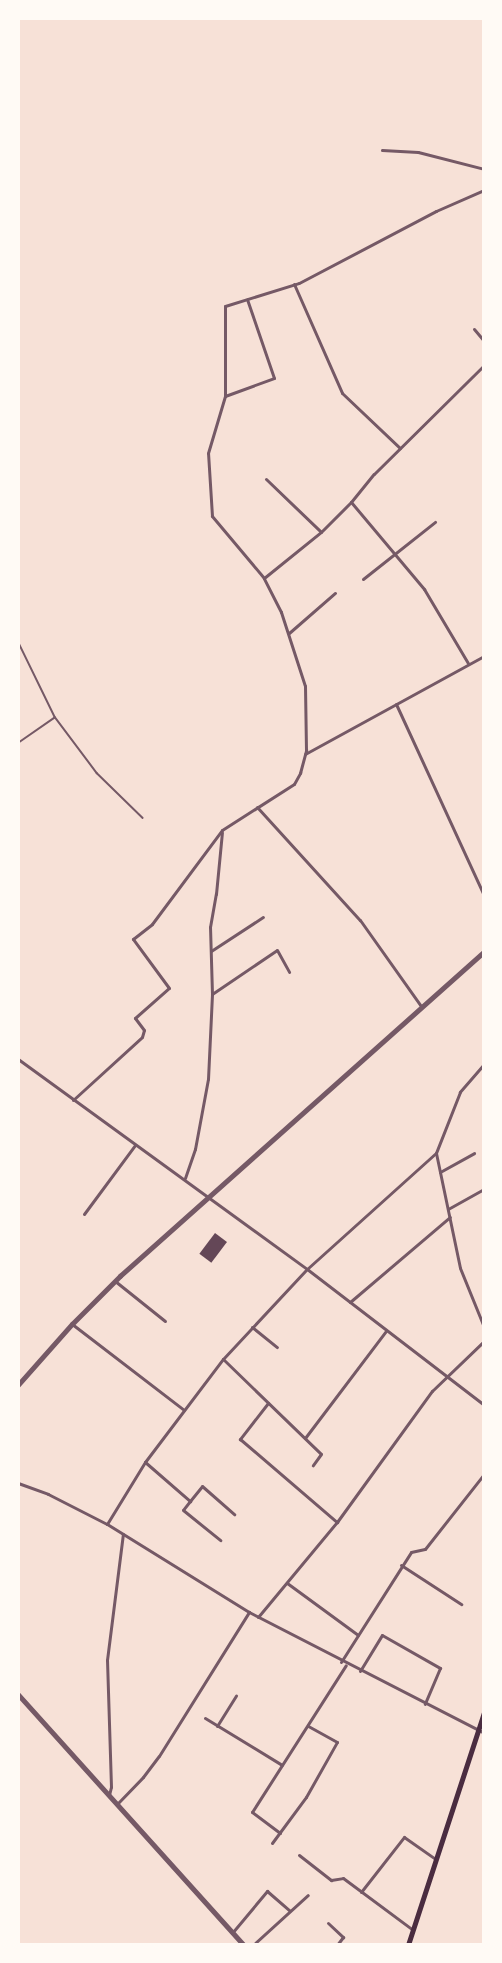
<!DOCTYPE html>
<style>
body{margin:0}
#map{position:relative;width:502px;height:1963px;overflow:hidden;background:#f7e1d7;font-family:Lato,sans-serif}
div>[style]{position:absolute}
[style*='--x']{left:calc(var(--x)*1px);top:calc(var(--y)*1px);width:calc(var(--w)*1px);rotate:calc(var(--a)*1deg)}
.building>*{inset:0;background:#644757;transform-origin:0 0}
.service>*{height:1.5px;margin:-0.75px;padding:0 0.75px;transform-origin:0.75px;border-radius:0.75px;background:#755966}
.minor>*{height:3px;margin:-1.5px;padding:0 1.5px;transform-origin:1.5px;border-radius:1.5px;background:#755966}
.tertiary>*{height:4.5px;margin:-2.25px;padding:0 2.25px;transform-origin:2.25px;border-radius:2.25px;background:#755966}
.secondary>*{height:4.5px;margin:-2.25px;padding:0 2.25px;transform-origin:2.25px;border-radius:2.25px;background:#4a2c40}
span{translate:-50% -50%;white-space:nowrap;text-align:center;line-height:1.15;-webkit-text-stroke:6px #fffaf5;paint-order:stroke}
.frame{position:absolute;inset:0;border:20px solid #fffaf5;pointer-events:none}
</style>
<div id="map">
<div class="building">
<i style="left:215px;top:1233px;width:15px;height:26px;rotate:37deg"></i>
</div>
<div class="service">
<i style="--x:18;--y:641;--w:85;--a:64"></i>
<i style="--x:55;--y:717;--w:70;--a:53.1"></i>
<i style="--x:97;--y:773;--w:64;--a:44.4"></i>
<i style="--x:18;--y:743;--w:44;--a:-34.8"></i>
</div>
<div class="minor">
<i style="--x:382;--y:150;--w:36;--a:3"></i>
<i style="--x:418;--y:152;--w:68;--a:14.4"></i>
<i style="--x:294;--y:284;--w:119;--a:66.2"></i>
<i style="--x:342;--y:393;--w:80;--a:43.5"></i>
<i style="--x:474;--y:329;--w:16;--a:50"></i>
<i style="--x:225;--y:396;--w:52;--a:-20.2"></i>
<i style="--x:274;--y:378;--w:83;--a:-108.9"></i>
<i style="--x:266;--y:479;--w:76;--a:43.9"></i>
<i style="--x:351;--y:502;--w:114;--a:50"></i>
<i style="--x:424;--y:589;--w:86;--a:59.3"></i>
<i style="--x:264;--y:578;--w:73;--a:-38.9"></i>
<i style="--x:321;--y:532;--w:42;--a:-45"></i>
<i style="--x:351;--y:502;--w:36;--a:-51"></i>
<i style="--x:374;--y:474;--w:155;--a:-44.7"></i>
<i style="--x:363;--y:579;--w:92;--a:-38.4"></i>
<i style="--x:289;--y:633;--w:61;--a:-41"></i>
<i style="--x:396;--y:704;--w:210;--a:65.3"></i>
<i style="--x:305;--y:754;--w:204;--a:-28.7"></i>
<i style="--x:257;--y:807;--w:153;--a:47.7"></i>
<i style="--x:360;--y:920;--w:105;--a:54.7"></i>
<i style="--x:211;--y:951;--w:62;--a:-33.2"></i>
<i style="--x:212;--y:994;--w:78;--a:-34.1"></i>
<i style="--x:277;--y:950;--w:25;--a:61"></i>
<i style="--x:18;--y:1059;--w:357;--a:36"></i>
<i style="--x:307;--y:1269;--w:223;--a:37.5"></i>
<i style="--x:484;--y:1064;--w:37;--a:131"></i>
<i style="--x:460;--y:1092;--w:66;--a:111.5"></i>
<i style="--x:436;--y:1153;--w:117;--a:78.2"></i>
<i style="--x:460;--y:1268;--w:64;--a:67.9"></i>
<i style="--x:73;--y:1100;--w:93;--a:-42.4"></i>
<i style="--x:142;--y:1037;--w:7;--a:-74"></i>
<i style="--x:144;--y:1030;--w:15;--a:-127"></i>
<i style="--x:135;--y:1018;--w:45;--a:-41.4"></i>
<i style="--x:169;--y:988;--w:61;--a:-126.3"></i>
<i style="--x:133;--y:939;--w:24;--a:-38"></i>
<i style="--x:152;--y:924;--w:117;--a:-53.3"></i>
<i style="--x:222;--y:830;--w:85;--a:-32.6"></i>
<i style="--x:294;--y:784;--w:13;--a:-61"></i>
<i style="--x:300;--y:773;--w:24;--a:-75"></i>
<i style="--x:306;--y:750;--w:64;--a:-90.9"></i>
<i style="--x:305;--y:686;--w:78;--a:-108"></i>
<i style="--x:281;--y:612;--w:38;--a:-117"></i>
<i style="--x:264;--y:578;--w:81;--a:-130"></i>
<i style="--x:212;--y:516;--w:63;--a:-93.6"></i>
<i style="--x:208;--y:453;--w:59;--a:-73.4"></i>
<i style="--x:225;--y:396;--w:90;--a:-90"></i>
<i style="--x:225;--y:306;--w:77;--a:-17.3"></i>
<i style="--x:299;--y:283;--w:155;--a:-27.7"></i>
<i style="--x:436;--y:211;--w:52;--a:-23.6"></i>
<i style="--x:440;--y:1172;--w:39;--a:-29"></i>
<i style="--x:185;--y:1178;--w:31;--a:-71"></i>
<i style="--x:195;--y:1149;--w:71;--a:-79.5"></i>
<i style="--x:208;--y:1079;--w:85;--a:-87.3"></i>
<i style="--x:212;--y:994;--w:67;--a:-91.7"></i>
<i style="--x:210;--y:927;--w:34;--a:-80"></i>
<i style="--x:216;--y:894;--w:62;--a:-84.5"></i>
<i style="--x:448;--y:1209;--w:41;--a:-29.1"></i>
<i style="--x:84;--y:1214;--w:86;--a:-53.5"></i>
<i style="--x:115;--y:1281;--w:64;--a:38.7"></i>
<i style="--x:350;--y:1302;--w:131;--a:-40.4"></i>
<i style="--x:72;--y:1324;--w:141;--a:37.5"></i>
<i style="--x:252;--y:1327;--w:32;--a:39"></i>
<i style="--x:223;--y:1359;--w:136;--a:44.1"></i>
<i style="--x:321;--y:1454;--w:14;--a:126"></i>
<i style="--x:268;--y:1403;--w:46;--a:127.9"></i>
<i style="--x:240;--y:1439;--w:128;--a:40.6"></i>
<i style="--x:305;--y:1438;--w:134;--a:-52.9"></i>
<i style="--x:145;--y:1462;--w:60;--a:40.9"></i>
<i style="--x:190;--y:1501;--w:11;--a:128"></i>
<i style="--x:183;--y:1510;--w:48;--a:39"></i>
<i style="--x:18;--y:1483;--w:32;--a:20"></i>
<i style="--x:48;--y:1494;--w:66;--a:27"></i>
<i style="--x:107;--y:1524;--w:167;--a:31.8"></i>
<i style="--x:249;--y:1612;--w:264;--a:27.2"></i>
<i style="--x:190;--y:1501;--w:19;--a:-51"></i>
<i style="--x:202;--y:1486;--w:43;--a:41.2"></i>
<i style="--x:107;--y:1524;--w:73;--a:-58.5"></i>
<i style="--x:145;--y:1462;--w:129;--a:-52.9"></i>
<i style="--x:223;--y:1359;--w:123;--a:-47"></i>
<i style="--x:307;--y:1269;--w:173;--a:-42"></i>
<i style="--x:401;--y:1565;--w:72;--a:33"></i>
<i style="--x:287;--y:1583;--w:88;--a:36.2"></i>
<i style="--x:258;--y:1617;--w:124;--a:-50.3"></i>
<i style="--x:337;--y:1522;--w:162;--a:-54.1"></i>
<i style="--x:432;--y:1391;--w:72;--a:-43.9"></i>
<i style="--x:341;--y:1662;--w:130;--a:-57.5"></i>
<i style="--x:411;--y:1552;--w:14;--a:-12"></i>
<i style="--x:425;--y:1549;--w:95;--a:-51.8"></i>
<i style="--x:360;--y:1671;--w:42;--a:-58.6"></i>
<i style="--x:382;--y:1635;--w:67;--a:29.6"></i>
<i style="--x:440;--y:1668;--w:39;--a:113"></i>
<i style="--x:205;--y:1718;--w:90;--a:31.4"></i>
<i style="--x:217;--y:1726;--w:36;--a:-58"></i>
<i style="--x:109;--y:1795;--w:8;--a:-76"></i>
<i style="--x:111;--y:1787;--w:127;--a:-91.8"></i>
<i style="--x:107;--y:1660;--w:127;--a:-82.8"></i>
<i style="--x:117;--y:1804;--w:37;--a:-46"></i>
<i style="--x:143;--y:1777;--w:26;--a:-53"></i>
<i style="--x:159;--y:1756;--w:170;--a:-58"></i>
<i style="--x:280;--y:1833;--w:35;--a:-143"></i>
<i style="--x:252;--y:1812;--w:174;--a:-57.4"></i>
<i style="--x:272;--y:1843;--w:57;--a:-53.5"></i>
<i style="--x:306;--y:1797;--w:63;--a:-60.6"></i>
<i style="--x:337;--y:1742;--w:33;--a:-151"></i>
<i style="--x:299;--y:1855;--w:41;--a:38"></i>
<i style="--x:331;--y:1880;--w:12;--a:-9"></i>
<i style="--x:343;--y:1878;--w:87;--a:36.6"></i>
<i style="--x:361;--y:1892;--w:70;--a:-52"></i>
<i style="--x:404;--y:1837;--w:39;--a:35"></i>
<i style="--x:328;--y:1923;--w:21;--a:43"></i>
<i style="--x:343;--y:1937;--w:10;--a:127"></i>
<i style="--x:232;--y:1933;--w:55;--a:-50.2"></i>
<i style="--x:267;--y:1891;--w:30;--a:41"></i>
<i style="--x:253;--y:1945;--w:74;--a:-42.3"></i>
</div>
<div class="tertiary">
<i style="--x:18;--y:1385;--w:81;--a:-48.5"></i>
<i style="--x:72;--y:1324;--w:68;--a:-45"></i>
<i style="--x:120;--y:1276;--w:487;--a:-41.7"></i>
<i style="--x:18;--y:1694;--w:338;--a:48"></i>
</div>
<div class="secondary">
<i style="--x:408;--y:1945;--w:245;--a:-71.9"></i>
</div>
<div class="frame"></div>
</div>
